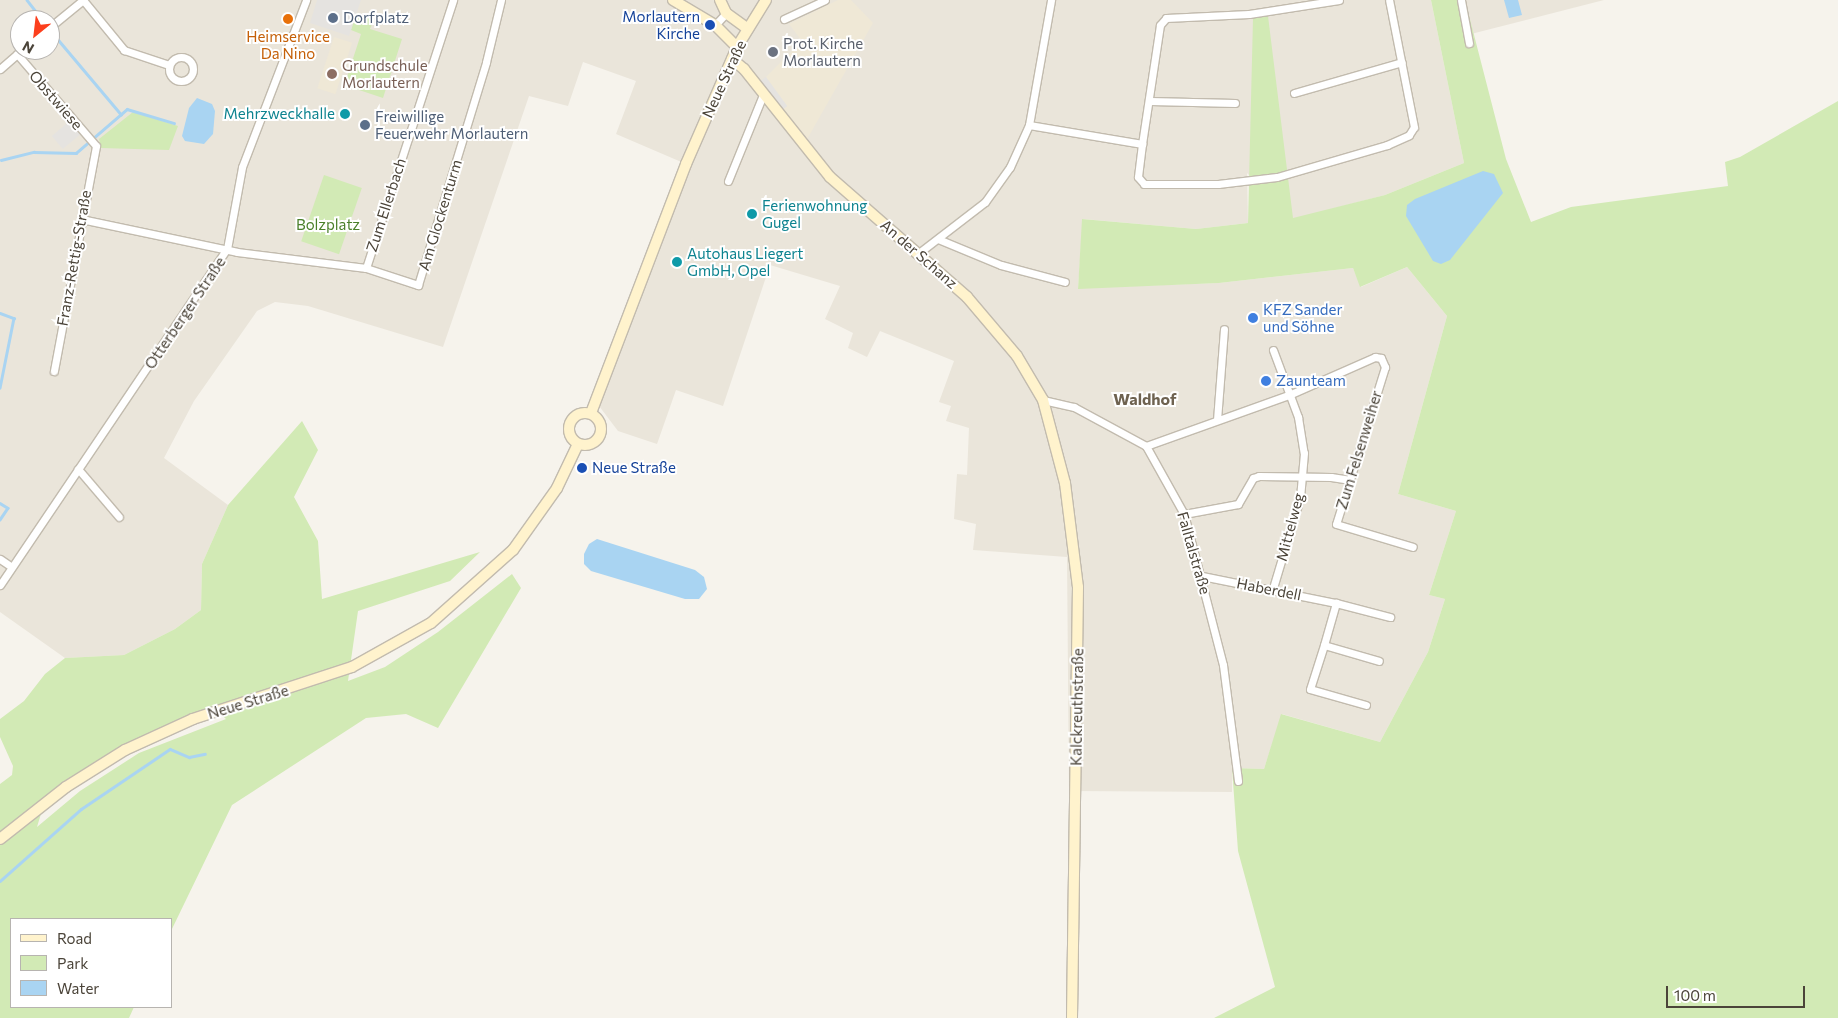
<!DOCTYPE html>
<meta charset="utf-8">
<style>
body{margin:0}
#map{position:relative;width:1838px;height:1018px;overflow:hidden;background:#f6f3ec;font-family:Commissioner,sans-serif}
div>[style]{position:absolute}
[style*='--x']{left:calc(var(--x)*1px);top:calc(var(--y)*1px);width:calc(var(--w)*1px);rotate:calc(var(--a)*1deg)}
.residential>*{inset:0;background:#eae5da}
.education>*{inset:0;background:#efe8d6;transform-origin:0 0}
.green>*{inset:0;background:#d2eab5;transform-origin:0 0}
.parking>*{inset:0;background:#e5e3e0;transform-origin:0 0}
.water>*{inset:0;background:#a9d4f2}
.stream>*{height:2.5px;margin:-1.25px;padding:0 1.25px;transform-origin:1.25px;border-radius:1.25px;background:#a9d4f2}
.roads{filter:drop-shadow(1px 0 #c2bbae) drop-shadow(-1px 0 #c2bbae) drop-shadow(0 1px #c2bbae) drop-shadow(0 -1px #c2bbae)}
.street>*{height:7px;margin:-3.5px;padding:0 3.5px;transform-origin:3.5px;border-radius:3.5px;background:#fff}
.street>.ring{margin:-3.5px;padding:0;box-sizing:content-box;background:none;border:7px solid #fff;border-radius:50%}
.secondary>*{height:10px;margin:-5px;padding:0 5px;transform-origin:5px;border-radius:5px;background:#fff3cd}
.secondary>.ring{margin:-5px;padding:0;box-sizing:content-box;background:none;border:10px solid #fff3cd;border-radius:50%}
.dots>*{width:14px;height:14px;translate:-50% -50%;box-sizing:border-box;border:2px solid #fff;border-radius:50%}
span{translate:-50% -50%;white-space:nowrap;text-align:center;line-height:1.15;-webkit-text-stroke:4px #fff;paint-order:stroke}
.transit-label{font-size:15px;color:#164399}
.right{translate:-100% -50%;text-align:right}
.left{translate:0 -50%;text-align:left}
.service-label{font-size:15px;color:#4e5e75}
.food-label{font-size:15px;color:#c56008}
.worship-label{font-size:15px;color:#5b616d}
.education-label{font-size:15px;color:#785e54}
.street-label{font-size:15px;color:#4b4439}
.culture-label{font-size:15px;color:#0d838f}
.park-label{font-size:15px;color:#4a7f2a}
.shop-label{font-size:15px;color:#366cbe}
.neighbourhood-label{font-size:16px;color:#6e6250;font-weight:700}
.legend{position:absolute;left:10px;top:918px;width:162px;height:90px;box-sizing:border-box;background:#fff;border:1px solid #b7b4b0;margin:0;padding:6px 9px;list-style:none;font-size:15px;color:#4b4439}
.legend li{display:flex;align-items:center;gap:10px;height:25px}
.legend b{width:25px;border:1px solid #b7b4b0}
.north{position:absolute;left:10px;top:10px;width:50px;height:50px;box-sizing:border-box;background:#fff;border:1px solid #b7b4b0;border-radius:50%;rotate:209deg;font-size:14px;font-weight:700;line-height:20px;text-align:center;color:#4b4439}
.north::after{content:'';display:block;margin:auto;width:18px;height:22px;background:#fc3f1d;clip-path:polygon(50% 0,100% 100%,50% 72%,0 100%)}
.scale{position:absolute;left:1666px;top:986px;width:139px;height:22px;box-sizing:border-box;border:2px solid #4b4439;border-top:0;padding-left:6px;font-size:15px;line-height:18px;white-space:nowrap;color:#4b4439;-webkit-text-stroke:4px #fff;paint-order:stroke}
</style>
<div id="map">
<div class="residential">
<i style="clip-path:polygon(evenodd,0 0,1431px 0,1464px 163px,1385px 195px,1293px 219px,1247px 173px,1248px 223px,1196px 229px,1083px 219px,1078px 288px,1219px 283px,1353px 268px,1361px 287px,1407px 267px,1447px 316px,1398px 494px,1456px 511px,1429px 595px,1445px 599px,1428px 652px,1380px 742px,1282px 714px,1264px 769px,1232px 768px,1232px 792px,1069px 791px,1067px 557px,973px 550px,976px 524px,954px 519px,957px 474px,967px 475px,969px 428px,946px 421px,951px 406px,939px 402px,954px 361px,880px 331px,867px 357px,848px 348px,853px 333px,825px 319px,840px 286px,770px 265px,723px 406px,676px 390px,657px 444px,618px 431px,596px 402px,686px 164px,616px 134px,636px 81px,583px 62px,568px 106px,529px 96px,443px 347px,308px 306px,275px 302px,257px 311px,194px 401px,164px 458px,228px 505px,202px 564px,201px 610px,175px 629px,124px 655px,65px 658px,0 612px,0 0,20px 20px,50px 20px,50px 50px,20px 50px,20px 20px)"></i>
<i style="clip-path:polygon(1465px 0,1604px 0,1471px 34px)"></i>
</div>
<div class="education">
<i style="clip-path:polygon(838px 0,851px 0,873px 23px,806px 141px,782px 110px,787px 106px,766px 77px,802px 41px,789px 24px)"></i>
<i style="left:334px;top:37px;width:19px;height:54px;rotate:18deg"></i>
</div>
<div class="green">
<i style="clip-path:polygon(1431px 0,1465px 0,1506px 159px,1531px 222px,1571px 207px,1728px 186px,1725px 162px,1740px 157px,1838px 101px,1838px 1018px,1214px 1018px,1275px 987px,1238px 851px,1232px 768px,1264px 769px,1281px 714px,1380px 742px,1428px 652px,1445px 599px,1429px 595px,1456px 511px,1398px 494px,1447px 316px,1407px 267px,1360px 287px,1353px 268px,1219px 283px,1078px 289px,1082px 219px,1196px 229px,1248px 223px,1253px 18px,1268px 16px,1293px 218px,1385px 195px,1464px 163px)"></i>
<i style="clip-path:polygon(356px 13px,374px 19px,370px 29px,402px 39px,383px 98px,356px 89px,357px 83px,346px 80px,361px 34px,351px 30px)"></i>
<i style="clip-path:polygon(133px 112px,178px 126px,169px 150px,101px 148px,99px 139px)"></i>
<i style="left:324px;top:175px;width:40px;height:70px;rotate:19deg"></i>
<i style="clip-path:polygon(evenodd,302px 421px,318px 450px,294px 497px,318px 541px,322px 599px,480px 552px,450px 581px,358px 611px,348px 681px,385px 667px,438px 632px,512px 574px,521px 588px,438px 728px,406px 714px,366px 718px,232px 805px,171px 931px,171px 919px,11px 919px,11px 1007px,134px 1007px,129px 1018px,0 1018px,0 784px,12px 775px,13px 766px,0 737px,0 719px,24px 701px,45px 674px,65px 658px,124px 655px,175px 629px,201px 610px,202px 564px,228px 505px,302px 421px,215px 708px,226px 719px,139px 753px,80px 791px,37px 827px,46px 797px,106px 755px,215px 708px)"></i>
</div>
<div class="parking">
<i style="clip-path:polygon(317px 0,361px 0,349px 36px,310px 23px)"></i>
<i style="left:766px;top:77px;width:36px;height:6px;rotate:54deg"></i>
<i style="left:71px;top:120px;width:17px;height:25px;rotate:50deg"></i>
</div>
<div class="water">
<i style="clip-path:polygon(1504px 0,1518px 0,1522px 15px,1509px 18px)"></i>
<i style="clip-path:polygon(197px 98px,212px 104px,215px 111px,213px 134px,204px 144px,185px 141px,182px 136px,189px 108px)"></i>
<i style="clip-path:polygon(1483px 171px,1494px 174px,1503px 193px,1450px 260px,1441px 264px,1433px 261px,1406px 216px,1407px 205px,1415px 199px)"></i>
<i style="clip-path:polygon(597px 539px,695px 570px,704px 577px,707px 589px,699px 599px,685px 599px,591px 571px,584px 564px,584px 554px,589px 544px)"></i>
</div>
<div class="stream">
<i style="--x:27;--y:0;--w:23;--a:52"></i>
<i style="--x:51;--y:31;--w:109;--a:49.9"></i>
<i style="--x:1;--y:160;--w:34;--a:-14"></i>
<i style="--x:34;--y:152;--w:42;--a:1.4"></i>
<i style="--x:76;--y:153;--w:67;--a:-40.8"></i>
<i style="--x:127;--y:109;--w:49;--a:16.6"></i>
<i style="--x:0;--y:313;--w:15;--a:20"></i>
<i style="--x:14;--y:318;--w:71;--a:101.3"></i>
<i style="--x:0;--y:503;--w:9;--a:32"></i>
<i style="--x:8;--y:508;--w:14;--a:124"></i>
<i style="--x:0;--y:881;--w:108;--a:-41.6"></i>
<i style="--x:81;--y:809;--w:107;--a:-34"></i>
<i style="--x:170;--y:749;--w:21;--a:23"></i>
<i style="--x:189;--y:757;--w:16;--a:-11"></i>
</div>
<div class="roads">
<div class="street">
<i style="--x:1461;--y:0;--w:44;--a:79.5"></i>
<i style="--x:784;--y:19;--w:45;--a:-24.9"></i>
<i style="--x:715;--y:25;--w:16;--a:-47"></i>
<i style="--x:50;--y:27;--w:43;--a:-39.3"></i>
<i style="--x:83;--y:0;--w:65;--a:50.6"></i>
<i style="--x:124;--y:50;--w:47;--a:18.4"></i>
<i style="--x:17;--y:54;--w:121;--a:49.3"></i>
<i style="--x:96;--y:146;--w:229;--a:100.6"></i>
<i class="ring" style="left:169px;top:57px;width:17px;height:17px"></i>
<i style="--x:0;--y:69;--w:29;--a:-41"></i>
<i style="--x:1294;--y:93;--w:112;--a:-16"></i>
<i style="--x:1150;--y:101;--w:85;--a:1.3"></i>
<i style="--x:1029;--y:125;--w:115;--a:9.5"></i>
<i style="--x:1142;--y:144;--w:33;--a:97"></i>
<i style="--x:1138;--y:177;--w:9;--a:49"></i>
<i style="--x:1144;--y:184;--w:74;--a:0"></i>
<i style="--x:1218;--y:184;--w:59;--a:-6.8"></i>
<i style="--x:1277;--y:177;--w:115;--a:-16.2"></i>
<i style="--x:1387;--y:145;--w:24;--a:-24"></i>
<i style="--x:1409;--y:135;--w:9;--a:-58"></i>
<i style="--x:1414;--y:127;--w:129;--a:-101.1"></i>
<i style="--x:1142;--y:144;--w:120;--a:-81.4"></i>
<i style="--x:1160;--y:25;--w:9;--a:-49"></i>
<i style="--x:1166;--y:18;--w:83;--a:-2.8"></i>
<i style="--x:1249;--y:14;--w:91;--a:-8.8"></i>
<i style="--x:728;--y:181;--w:93;--a:-67.9"></i>
<i style="--x:81;--y:219;--w:159;--a:11.9"></i>
<i style="--x:237;--y:252;--w:130;--a:7.1"></i>
<i style="--x:366;--y:268;--w:55;--a:18.1"></i>
<i style="--x:418;--y:285;--w:233;--a:-73"></i>
<i style="--x:486;--y:62;--w:64;--a:-76.4"></i>
<i style="--x:938;--y:239;--w:68;--a:22.4"></i>
<i style="--x:1001;--y:265;--w:66;--a:14.9"></i>
<i style="--x:920;--y:252;--w:82;--a:-37.6"></i>
<i style="--x:985;--y:202;--w:43;--a:-54.5"></i>
<i style="--x:1010;--y:167;--w:46;--a:-65.7"></i>
<i style="--x:1029;--y:125;--w:127;--a:-80"></i>
<i style="--x:366;--y:268;--w:282;--a:-72"></i>
<i style="--x:1273;--y:350;--w:72;--a:69.5"></i>
<i style="--x:1298;--y:417;--w:36;--a:81"></i>
<i style="--x:1304;--y:453;--w:45;--a:95.1"></i>
<i style="--x:1300;--y:498;--w:94;--a:106.7"></i>
<i style="--x:1043;--y:400;--w:32;--a:13"></i>
<i style="--x:1074;--y:407;--w:82;--a:28.4"></i>
<i style="--x:1146;--y:446;--w:78;--a:60.8"></i>
<i style="--x:1184;--y:514;--w:156;--a:75.5"></i>
<i style="--x:1223;--y:665;--w:117;--a:82.6"></i>
<i style="--x:1217;--y:420;--w:91;--a:-85.6"></i>
<i style="--x:1146;--y:446;--w:154;--a:-19.7"></i>
<i style="--x:1291;--y:394;--w:92;--a:-23.8"></i>
<i style="--x:1375;--y:357;--w:6;--a:9"></i>
<i style="--x:1381;--y:358;--w:10;--a:66"></i>
<i style="--x:1385;--y:367;--w:164;--a:107.3"></i>
<i style="--x:1336;--y:524;--w:80;--a:16.6"></i>
<i style="--x:78;--y:469;--w:63;--a:49.5"></i>
<i style="--x:1184;--y:514;--w:55;--a:-10.5"></i>
<i style="--x:1238;--y:504;--w:30;--a:-60"></i>
<i style="--x:1253;--y:478;--w:6;--a:-18"></i>
<i style="--x:1259;--y:476;--w:72;--a:0.8"></i>
<i style="--x:1331;--y:477;--w:18;--a:9"></i>
<i style="--x:0;--y:559;--w:14;--a:34"></i>
<i style="--x:1202;--y:576;--w:137;--a:11.4"></i>
<i style="--x:0;--y:585;--w:405;--a:-56"></i>
<i style="--x:227;--y:249;--w:83;--a:-79.6"></i>
<i style="--x:242;--y:167;--w:179;--a:-69"></i>
<i style="--x:1324;--y:645;--w:44;--a:-74.1"></i>
<i style="--x:1336;--y:603;--w:56;--a:14.5"></i>
<i style="--x:1366;--y:705;--w:58;--a:-164.1"></i>
<i style="--x:1310;--y:689;--w:46;--a:-72.3"></i>
<i style="--x:1324;--y:645;--w:57;--a:16.2"></i>
</div>
<div class="secondary">
<i style="--x:673;--y:0;--w:49;--a:30.8"></i>
<i style="--x:715;--y:25;--w:31;--a:45"></i>
<i style="--x:720;--y:0;--w:14;--a:65"></i>
<i style="--x:726;--y:13;--w:27;--a:36"></i>
<i style="--x:732;--y:59;--w:16;--a:40"></i>
<i style="--x:744;--y:69;--w:138;--a:51.5"></i>
<i style="--x:830;--y:177;--w:182;--a:41.2"></i>
<i style="--x:967;--y:297;--w:77;--a:49.7"></i>
<i style="--x:1017;--y:356;--w:51;--a:59.4"></i>
<i style="--x:1043;--y:400;--w:86;--a:75.2"></i>
<i style="--x:1065;--y:483;--w:105;--a:82.9"></i>
<i style="--x:1078;--y:587;--w:431;--a:90.8"></i>
<i class="ring" style="left:569px;top:413px;width:22px;height:22px"></i>
<i style="--x:591;--y:413;--w:267;--a:-69.1"></i>
<i style="--x:686;--y:164;--w:128;--a:-66.4"></i>
<i style="--x:737;--y:47;--w:55;--a:-58.3"></i>
<i style="--x:0;--y:839;--w:84;--a:-38.2"></i>
<i style="--x:66;--y:787;--w:70;--a:-32.1"></i>
<i style="--x:125;--y:750;--w:75;--a:-24.5"></i>
<i style="--x:193;--y:719;--w:167;--a:-18.1"></i>
<i style="--x:352;--y:667;--w:90;--a:-29.1"></i>
<i style="--x:431;--y:623;--w:110;--a:-41.7"></i>
<i style="--x:513;--y:550;--w:76;--a:-54.6"></i>
<i style="--x:557;--y:488;--w:49;--a:-64.5"></i>
</div>
</div>
<div class="dots">
<i style="left:333px;top:18px;background:#5c6f8a"></i>
<i style="left:288px;top:19px;background:#e8710a"></i>
<i style="left:710px;top:25px;background:#1a4fb4"></i>
<i style="left:773px;top:52px;background:#6b7280"></i>
<i style="left:332px;top:74px;background:#8d6e63"></i>
<i style="left:345px;top:114px;background:#0f9aa8"></i>
<i style="left:365px;top:125px;background:#5c6f8a"></i>
<i style="left:752px;top:214px;background:#0f9aa8"></i>
<i style="left:677px;top:262px;background:#0f9aa8"></i>
<i style="left:1253px;top:318px;background:#3f7fe0"></i>
<i style="left:1266px;top:381px;background:#3f7fe0"></i>
<i style="left:582px;top:468px;background:#1a4fb4"></i>
</div>
<div class="transit-label">
<span class="right" style="left:700px;top:25px">Morlautern<br>Kirche</span>
<span class="left" style="left:592px;top:468px">Neue Straße</span>
</div>
<div class="service-label">
<span class="left" style="left:343px;top:18px">Dorfplatz</span>
<span class="left" style="left:375px;top:125px">Freiwillige<br>Feuerwehr Morlautern</span>
</div>
<div class="food-label">
<span style="left:288px;top:45px">Heimservice<br>Da Nino</span>
</div>
<div class="worship-label">
<span class="left" style="left:783px;top:52px">Prot. Kirche<br>Morlautern</span>
</div>
<div class="education-label">
<span class="left" style="left:342px;top:74px">Grundschule<br>Morlautern</span>
</div>
<div class="street-label">
<span style="left:724px;top:79px;rotate:-65deg">Neue Straße</span>
<span style="left:56px;top:100px;rotate:49deg">Obstwiese</span>
<span style="left:386px;top:205px;rotate:-72deg">Zum Ellerbach</span>
<span style="left:440px;top:215px;rotate:-73deg">Am Glockenturm</span>
<span style="left:919px;top:254px;rotate:41deg">An der Schanz</span>
<span style="left:74px;top:258px;rotate:-80deg">Franz-Rettig-Straße</span>
<span style="left:185px;top:313px;rotate:-56deg">Otterberger Straße</span>
<span style="left:1359px;top:450px;rotate:-73deg">Zum Felsenweiher</span>
<span style="left:1290px;top:527px;rotate:-75deg">Mittelweg</span>
<span style="left:1194px;top:553px;rotate:74deg">Falltalstraße</span>
<span style="left:1269px;top:589px;rotate:11deg">Haberdell</span>
<span style="left:248px;top:702px;rotate:-17deg">Neue Straße</span>
<span style="left:1077px;top:707px;rotate:-89deg">Kalckreuthstraße</span>
</div>
<div class="culture-label">
<span class="right" style="left:335px;top:114px">Mehrzweckhalle</span>
<span class="left" style="left:762px;top:214px">Ferienwohnung<br>Gugel</span>
<span class="left" style="left:687px;top:262px">Autohaus Liegert<br>GmbH, Opel</span>
</div>
<div class="park-label">
<span style="left:328px;top:225px">Bolzplatz</span>
</div>
<div class="shop-label">
<span class="left" style="left:1263px;top:318px">KFZ Sander<br>und Söhne</span>
<span class="left" style="left:1276px;top:381px">Zaunteam</span>
</div>
<div class="neighbourhood-label">
<span style="left:1145px;top:399px">Waldhof</span>
</div>
<ul class="legend">
<li><b style="height:6px;background:#fff3cd"></b>Road</li>
<li><b style="height:14px;background:#d2eab5"></b>Park</li>
<li><b style="height:14px;background:#a9d4f2"></b>Water</li>
</ul>
<div class="north">N</div>
<div class="scale">100 m</div>
</div>
